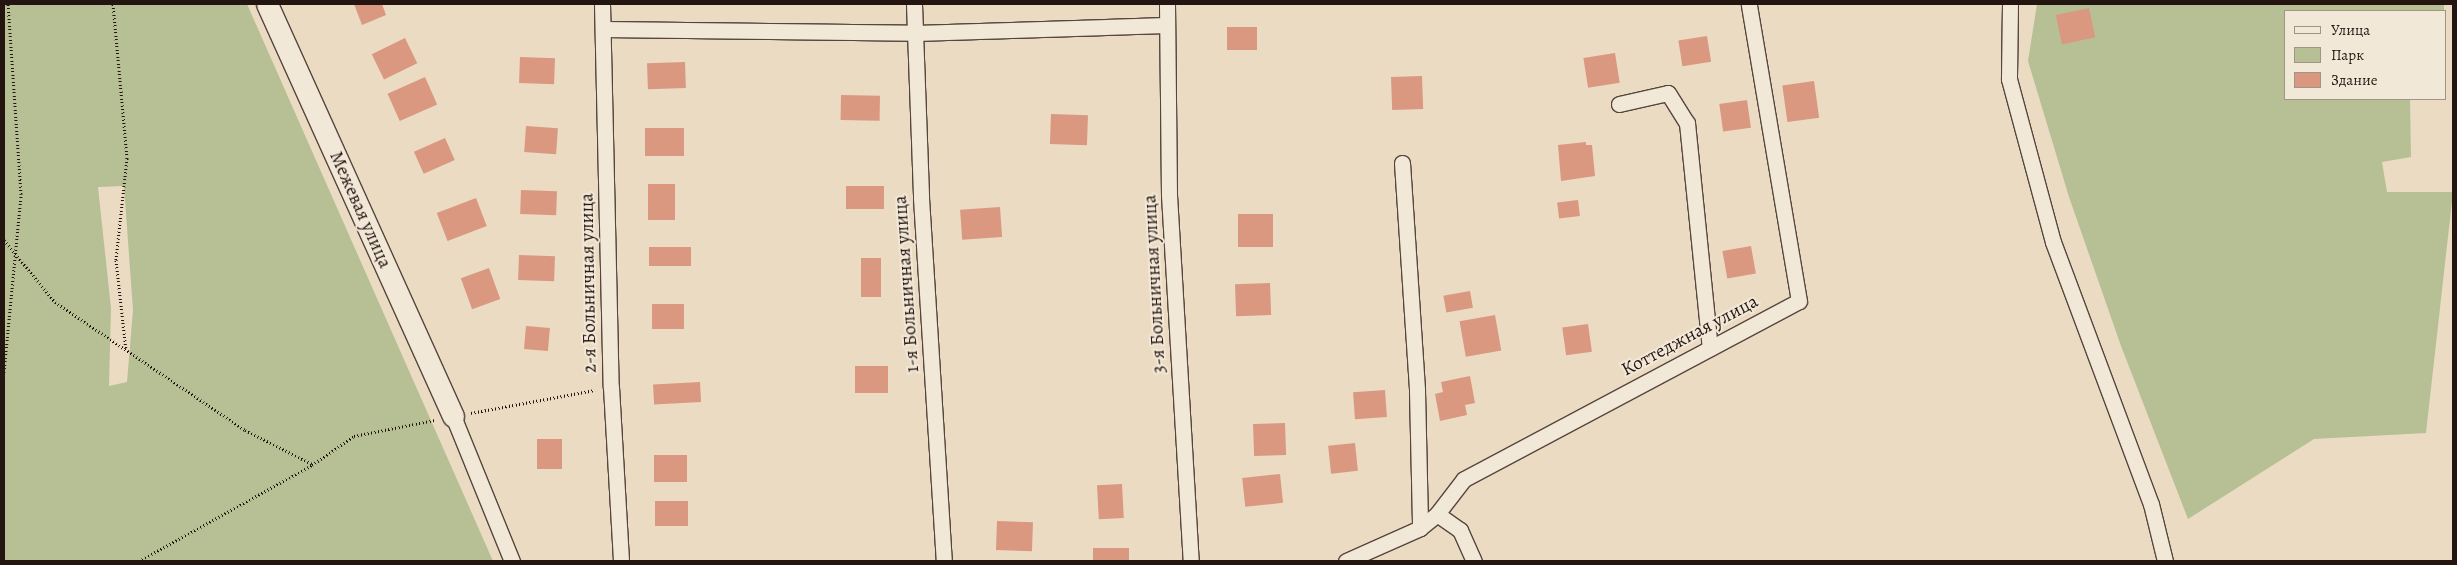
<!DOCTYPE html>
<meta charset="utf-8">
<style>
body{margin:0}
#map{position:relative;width:2457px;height:565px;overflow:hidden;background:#ebdbc3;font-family:Alegreya,serif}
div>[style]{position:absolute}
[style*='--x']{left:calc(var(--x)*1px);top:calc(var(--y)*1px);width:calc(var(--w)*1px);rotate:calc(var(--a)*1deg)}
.green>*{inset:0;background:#b6c094}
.building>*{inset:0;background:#d9987f;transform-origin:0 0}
.path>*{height:3px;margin-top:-1.5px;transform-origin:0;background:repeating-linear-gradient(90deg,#241510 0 1px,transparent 0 3.5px)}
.roads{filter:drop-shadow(1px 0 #56463d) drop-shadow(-1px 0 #56463d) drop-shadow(0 1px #56463d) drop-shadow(0 -1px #56463d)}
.street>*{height:15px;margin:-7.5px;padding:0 7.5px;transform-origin:7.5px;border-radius:7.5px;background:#f2e8d8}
.secondary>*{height:21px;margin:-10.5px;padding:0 10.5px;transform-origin:10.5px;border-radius:10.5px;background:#f2e8d8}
span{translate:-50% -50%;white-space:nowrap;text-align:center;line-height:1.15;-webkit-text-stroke:4px #f2e8d8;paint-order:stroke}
.street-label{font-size:19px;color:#241510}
.frame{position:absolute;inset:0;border:5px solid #241510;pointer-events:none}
.legend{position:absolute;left:2284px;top:10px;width:162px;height:90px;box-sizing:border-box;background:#f2e8d8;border:1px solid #a09488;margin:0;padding:6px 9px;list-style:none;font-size:15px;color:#241510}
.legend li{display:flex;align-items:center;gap:10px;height:25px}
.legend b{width:25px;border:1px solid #a09488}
</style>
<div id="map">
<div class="green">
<i style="clip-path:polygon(evenodd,4px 4px,247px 4px,493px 561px,4px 561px,4px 4px,124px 186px,133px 310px,127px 382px,109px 386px,111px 308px,98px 187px,124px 186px)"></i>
<i style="clip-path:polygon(2037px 4px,2444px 4px,2444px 11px,2286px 11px,2286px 99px,2410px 99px,2411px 157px,2382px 162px,2387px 192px,2453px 192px,2426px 433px,2314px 439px,2188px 519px,2121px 346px,2069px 197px,2028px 61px)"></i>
</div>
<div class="building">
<i style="clip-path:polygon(354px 4px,382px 4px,386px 15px,362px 25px)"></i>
<i style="left:2089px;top:8px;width:30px;height:34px;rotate:78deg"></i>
<i style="left:1257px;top:27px;width:23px;height:30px;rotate:90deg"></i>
<i style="left:1707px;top:36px;width:26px;height:29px;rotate:81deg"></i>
<i style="left:405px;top:38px;width:28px;height:37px;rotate:64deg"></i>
<i style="left:1615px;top:53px;width:30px;height:32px;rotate:81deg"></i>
<i style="left:520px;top:57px;width:35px;height:26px;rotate:2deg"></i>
<i style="left:685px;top:62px;width:26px;height:38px;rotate:88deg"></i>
<i style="left:1422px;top:76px;width:33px;height:31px;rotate:88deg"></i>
<i style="left:425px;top:77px;width:30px;height:41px;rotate:66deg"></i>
<i style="left:1814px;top:81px;width:37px;height:32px;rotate:82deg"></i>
<i style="left:841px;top:95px;width:39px;height:25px;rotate:1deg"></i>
<i style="left:1747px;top:100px;width:28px;height:28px;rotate:82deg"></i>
<i style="left:1051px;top:114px;width:37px;height:30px;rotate:2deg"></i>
<i style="left:526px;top:126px;width:32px;height:26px;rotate:4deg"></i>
<i style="left:645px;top:128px;width:39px;height:28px"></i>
<i style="left:445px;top:138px;width:24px;height:34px;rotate:66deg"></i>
<i style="clip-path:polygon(1586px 142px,1586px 145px,1592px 145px,1595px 176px,1561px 181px,1558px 145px)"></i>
<i style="left:648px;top:184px;width:27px;height:36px"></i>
<i style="left:846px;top:186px;width:38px;height:23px"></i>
<i style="left:521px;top:190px;width:36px;height:24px;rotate:2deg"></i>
<i style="left:476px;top:198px;width:30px;height:42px;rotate:69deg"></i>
<i style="left:1578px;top:200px;width:16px;height:21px;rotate:83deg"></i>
<i style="left:1000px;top:207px;width:30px;height:40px;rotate:86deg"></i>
<i style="left:1238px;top:214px;width:35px;height:33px"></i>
<i style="left:1751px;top:246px;width:28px;height:29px;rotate:80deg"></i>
<i style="left:649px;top:247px;width:42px;height:19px"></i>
<i style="left:519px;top:255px;width:36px;height:25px;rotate:2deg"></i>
<i style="left:861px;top:258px;width:20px;height:39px"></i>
<i style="left:489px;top:268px;width:33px;height:30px;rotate:70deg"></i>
<i style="left:1270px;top:283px;width:32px;height:35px;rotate:88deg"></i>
<i style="left:1470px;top:291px;width:17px;height:27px;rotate:80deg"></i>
<i style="left:684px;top:304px;width:25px;height:32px;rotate:90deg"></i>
<i style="left:1495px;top:315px;width:36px;height:36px;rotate:80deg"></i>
<i style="left:1588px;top:324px;width:28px;height:26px;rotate:82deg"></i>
<i style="left:526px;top:326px;width:24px;height:23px;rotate:5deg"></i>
<i style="left:855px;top:366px;width:33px;height:27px"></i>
<i style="clip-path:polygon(1470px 376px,1475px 403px,1465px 405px,1467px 415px,1440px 421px,1435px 394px,1443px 392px,1441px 382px)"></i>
<i style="left:700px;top:382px;width:20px;height:47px;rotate:87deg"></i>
<i style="left:1385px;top:390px;width:27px;height:32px;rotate:86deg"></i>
<i style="left:1285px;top:423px;width:32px;height:32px;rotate:88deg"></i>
<i style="left:537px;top:439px;width:25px;height:30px"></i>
<i style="left:1355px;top:443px;width:28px;height:27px;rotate:84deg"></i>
<i style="left:654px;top:455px;width:33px;height:27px"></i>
<i style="left:1280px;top:474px;width:29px;height:38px;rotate:84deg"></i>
<i style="left:1122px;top:484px;width:34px;height:25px;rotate:87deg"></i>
<i style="left:655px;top:501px;width:33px;height:25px"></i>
<i style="left:997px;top:521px;width:36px;height:29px;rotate:2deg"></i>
<i style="left:1129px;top:548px;width:13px;height:36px;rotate:90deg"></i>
</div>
<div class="path">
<i style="--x:113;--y:4;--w:155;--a:84.8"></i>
<i style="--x:127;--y:158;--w:103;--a:96.2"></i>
<i style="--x:116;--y:260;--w:91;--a:83.7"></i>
<i style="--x:4;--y:240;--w:80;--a:50.6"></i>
<i style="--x:55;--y:302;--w:229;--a:34"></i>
<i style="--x:245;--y:430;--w:75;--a:26.9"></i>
<i style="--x:4;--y:372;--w:179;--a:-84.5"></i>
<i style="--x:21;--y:194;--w:190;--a:-93.9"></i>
<i style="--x:471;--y:413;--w:126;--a:-10.5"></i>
<i style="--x:139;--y:561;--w:198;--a:-29"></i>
<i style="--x:312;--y:465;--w:51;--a:-34.6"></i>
<i style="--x:354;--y:436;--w:83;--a:-11.2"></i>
</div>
<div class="roads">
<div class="street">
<i style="--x:602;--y:4;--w:383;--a:88.7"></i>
<i style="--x:611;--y:387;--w:174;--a:86.7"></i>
<i style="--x:914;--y:4;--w:194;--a:87.9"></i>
<i style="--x:921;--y:198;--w:364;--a:86.4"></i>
<i style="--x:1167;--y:4;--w:191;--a:89.4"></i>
<i style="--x:1169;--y:195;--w:367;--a:86.6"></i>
<i style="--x:2010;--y:4;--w:75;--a:90.8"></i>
<i style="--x:2009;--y:79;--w:169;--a:74.9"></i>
<i style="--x:2053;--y:242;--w:280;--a:69.5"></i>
<i style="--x:2151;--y:504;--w:59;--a:76.2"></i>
<i style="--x:603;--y:29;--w:312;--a:0.7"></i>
<i style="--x:915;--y:33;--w:251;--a:-1.8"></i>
<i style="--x:1619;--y:104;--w:50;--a:-12.7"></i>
<i style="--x:1668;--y:93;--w:36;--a:58"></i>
<i style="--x:1687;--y:123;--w:226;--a:84.2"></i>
<i style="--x:1402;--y:163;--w:228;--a:86.2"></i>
<i style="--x:1417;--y:391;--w:137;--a:88.7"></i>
<i style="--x:453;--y:416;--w:157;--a:67.9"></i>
<i style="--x:1437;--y:514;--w:28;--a:35"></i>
<i style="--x:1460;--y:530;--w:34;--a:66"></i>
<i style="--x:1346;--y:561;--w:81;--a:-24"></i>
<i style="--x:1420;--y:528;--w:22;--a:-39"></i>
<i style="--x:1437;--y:514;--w:44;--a:-52.4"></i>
<i style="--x:1464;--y:479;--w:379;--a:-28"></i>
<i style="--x:1799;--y:301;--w:301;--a:-99.6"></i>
</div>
<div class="secondary">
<i style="--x:267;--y:4;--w:452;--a:65.7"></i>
</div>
</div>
<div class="street-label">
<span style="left:360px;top:210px;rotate:66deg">Межевая улица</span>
<span style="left:589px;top:283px;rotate:-91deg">2-я Больничная улица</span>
<span style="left:907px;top:284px;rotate:-94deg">1-я Больничная улица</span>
<span style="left:1155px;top:284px;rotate:-93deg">3-я Больничная улица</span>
<span style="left:1690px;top:336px;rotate:-28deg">Коттеджная улица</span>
</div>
<div class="frame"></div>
<ul class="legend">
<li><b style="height:6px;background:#f2e8d8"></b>Улица</li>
<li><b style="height:14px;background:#b6c094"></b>Парк</li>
<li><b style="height:14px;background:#d9987f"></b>Здание</li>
</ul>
</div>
